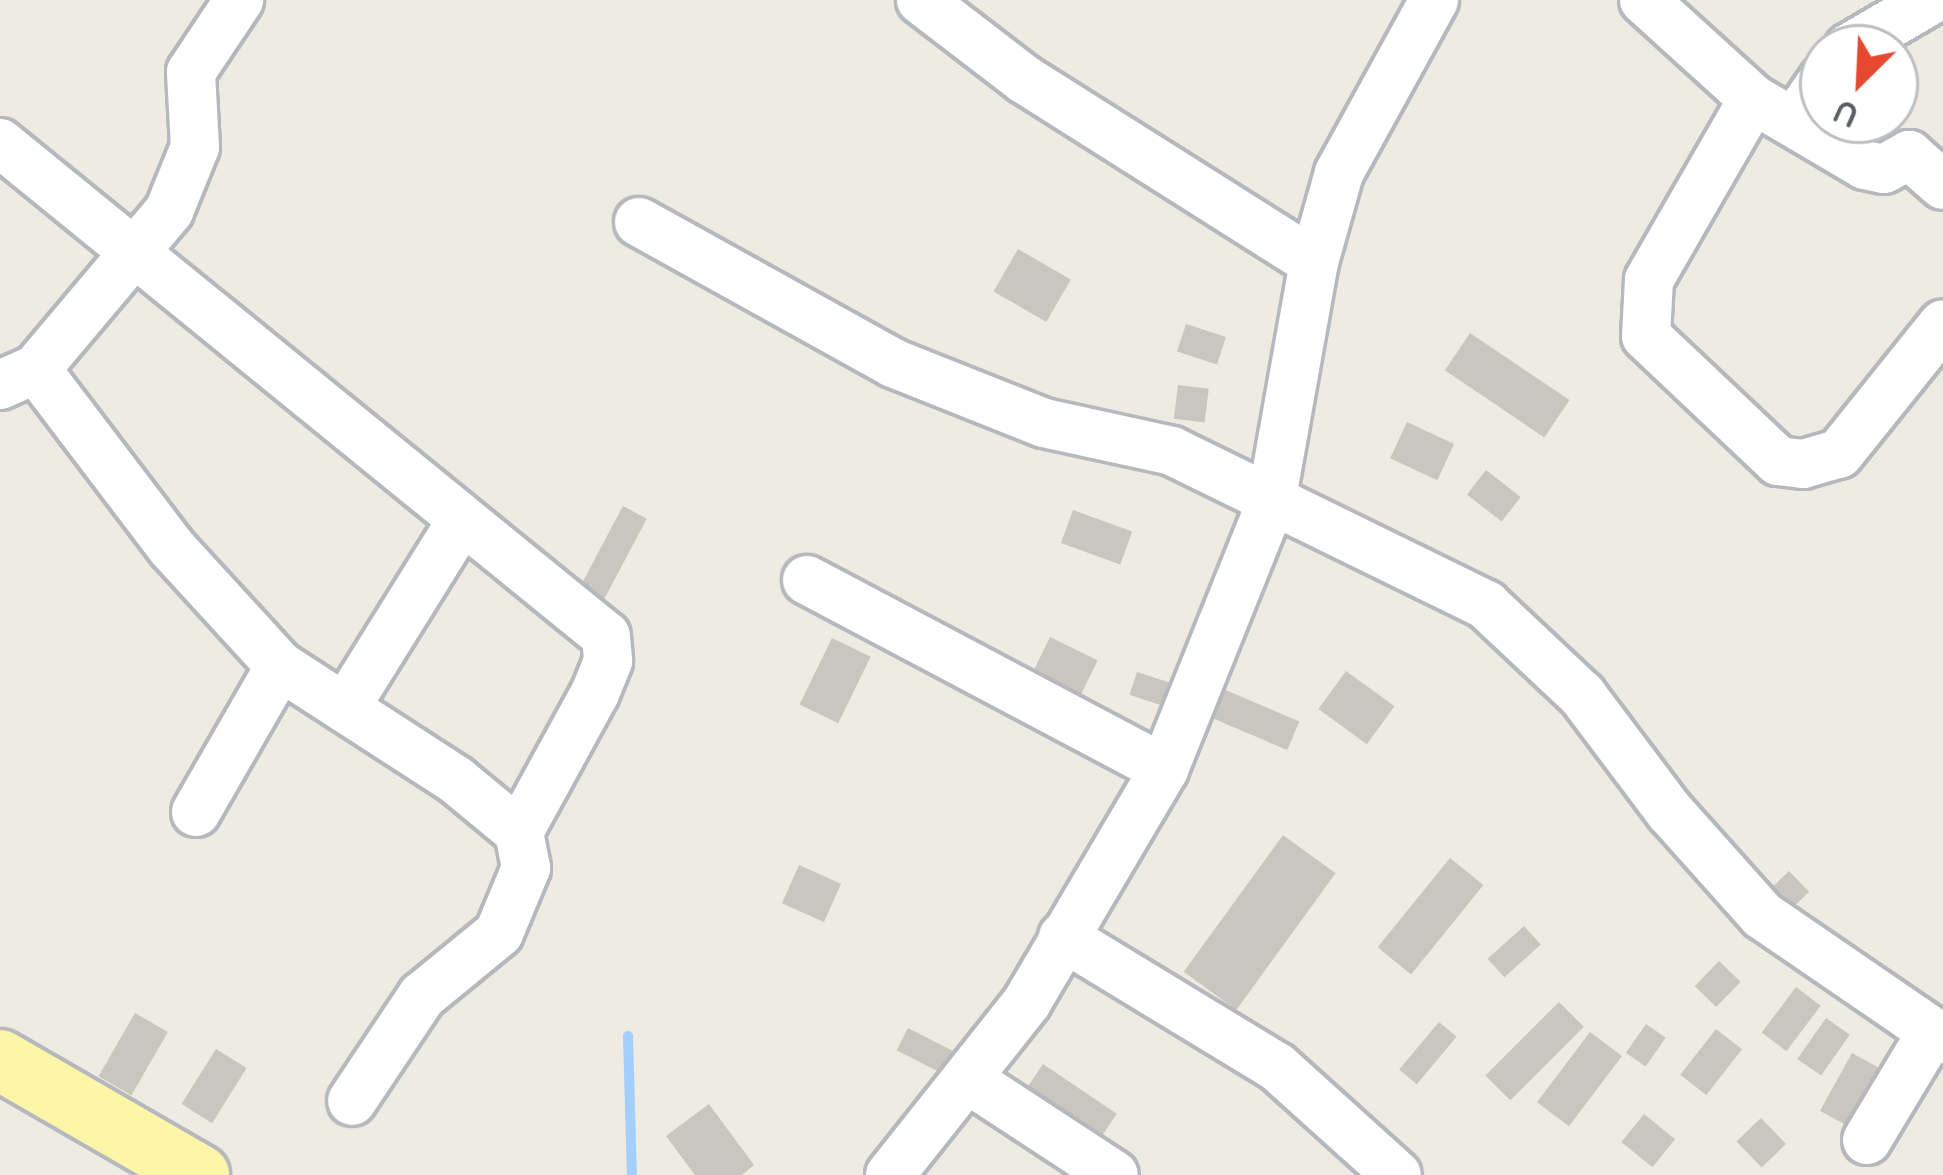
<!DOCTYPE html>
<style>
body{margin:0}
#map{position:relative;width:1943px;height:1175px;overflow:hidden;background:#edebe2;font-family:Quicksand,sans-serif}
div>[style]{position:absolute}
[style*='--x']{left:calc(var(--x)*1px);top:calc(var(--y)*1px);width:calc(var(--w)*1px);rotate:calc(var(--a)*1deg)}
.stream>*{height:10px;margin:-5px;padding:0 5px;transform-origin:5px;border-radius:5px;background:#a2cffd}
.building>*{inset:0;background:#c8c6bf;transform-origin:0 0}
.roads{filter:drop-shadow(3px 0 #b5b8bc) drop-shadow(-3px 0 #b5b8bc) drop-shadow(0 3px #b5b8bc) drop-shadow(0 -3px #b5b8bc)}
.minor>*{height:48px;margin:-24px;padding:0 24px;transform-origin:24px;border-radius:24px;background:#fff}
.major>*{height:60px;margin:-30px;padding:0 30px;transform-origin:30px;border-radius:30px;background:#fdf5a7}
span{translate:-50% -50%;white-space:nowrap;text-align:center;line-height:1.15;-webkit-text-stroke:12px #fff;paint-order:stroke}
.north{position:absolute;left:1799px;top:24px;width:120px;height:120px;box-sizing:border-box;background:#fff;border:3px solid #bdbfc1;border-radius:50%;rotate:204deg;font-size:33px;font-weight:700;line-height:48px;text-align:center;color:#5b5e63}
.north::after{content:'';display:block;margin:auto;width:42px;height:54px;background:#e54a30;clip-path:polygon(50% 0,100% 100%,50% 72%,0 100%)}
</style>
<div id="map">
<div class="stream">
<i style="--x:628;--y:1036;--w:139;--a:88.4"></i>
</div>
<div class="building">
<i style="left:1018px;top:249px;width:61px;height:49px;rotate:30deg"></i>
<i style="left:1186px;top:324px;width:42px;height:29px;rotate:18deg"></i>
<i style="left:1470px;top:333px;width:120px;height:45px;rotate:34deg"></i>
<i style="left:1178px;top:385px;width:31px;height:34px;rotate:7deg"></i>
<i style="left:1407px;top:422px;width:52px;height:40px;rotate:25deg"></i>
<i style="left:1486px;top:470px;width:44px;height:31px;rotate:38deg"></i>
<i style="left:623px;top:506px;width:27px;height:96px;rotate:28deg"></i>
<i style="left:1073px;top:510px;width:63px;height:35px;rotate:20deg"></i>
<i style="left:1050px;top:637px;width:53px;height:50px;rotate:26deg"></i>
<i style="left:832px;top:638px;width:43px;height:74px;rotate:26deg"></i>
<i style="left:1346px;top:671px;width:60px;height:47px;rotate:36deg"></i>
<i style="left:1137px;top:672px;width:35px;height:24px;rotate:18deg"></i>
<i style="left:1223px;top:689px;width:83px;height:31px;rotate:23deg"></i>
<i style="left:1283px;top:835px;width:65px;height:169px;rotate:36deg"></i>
<i style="left:1450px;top:858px;width:43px;height:115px;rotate:39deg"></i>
<i style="left:799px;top:865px;width:46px;height:42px;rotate:24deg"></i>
<i style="left:1789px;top:871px;width:29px;height:41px;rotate:46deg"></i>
<i style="left:1524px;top:926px;width:25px;height:49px;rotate:48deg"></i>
<i style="left:1719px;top:961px;width:30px;height:35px;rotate:44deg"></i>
<i style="left:1796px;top:987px;width:31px;height:57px;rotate:37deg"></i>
<i style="left:1559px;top:1002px;width:35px;height:104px;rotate:45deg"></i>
<i style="left:135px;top:1013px;width:38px;height:73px;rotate:30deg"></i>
<i style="left:1826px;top:1018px;width:29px;height:50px;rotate:35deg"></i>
<i style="left:1439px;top:1022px;width:23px;height:62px;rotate:40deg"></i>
<i style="left:1646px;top:1024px;width:24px;height:35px;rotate:35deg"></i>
<i style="left:908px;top:1028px;width:51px;height:25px;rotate:27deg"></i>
<i style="left:1716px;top:1029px;width:33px;height:58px;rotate:38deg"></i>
<i style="left:1590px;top:1032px;width:40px;height:88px;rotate:37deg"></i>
<i style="left:216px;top:1049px;width:36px;height:65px;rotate:32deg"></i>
<i style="left:1852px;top:1053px;width:46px;height:66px;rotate:29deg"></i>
<i style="left:1043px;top:1064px;width:89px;height:49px;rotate:34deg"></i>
<i style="clip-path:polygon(709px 1104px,754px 1165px,742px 1175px,695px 1175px,666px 1136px)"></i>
<i style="left:1644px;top:1114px;width:40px;height:36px;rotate:39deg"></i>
<i style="left:1761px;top:1118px;width:36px;height:34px;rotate:46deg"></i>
</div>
<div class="roads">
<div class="minor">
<i style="--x:921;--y:0;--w:130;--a:37.5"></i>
<i style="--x:1024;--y:79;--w:343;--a:32.3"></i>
<i style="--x:1644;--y:0;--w:147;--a:42.2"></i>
<i style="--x:1753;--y:99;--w:209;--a:119.9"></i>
<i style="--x:1649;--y:280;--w:56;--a:93.1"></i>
<i style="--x:1646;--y:336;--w:182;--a:43.4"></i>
<i style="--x:1778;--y:461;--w:25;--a:7"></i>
<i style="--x:1803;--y:464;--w:37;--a:-16"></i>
<i style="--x:1839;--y:454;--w:166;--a:-51.3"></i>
<i style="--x:1849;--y:48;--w:95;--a:-30.3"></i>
<i style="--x:1753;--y:99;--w:130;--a:30.5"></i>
<i style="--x:1865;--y:165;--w:19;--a:12"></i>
<i style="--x:1884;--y:169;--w:29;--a:-29"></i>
<i style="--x:1909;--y:155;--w:45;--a:41.4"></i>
<i style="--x:1795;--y:121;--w:50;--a:-55.7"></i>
<i style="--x:0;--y:143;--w:781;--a:39.13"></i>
<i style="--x:606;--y:636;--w:25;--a:85"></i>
<i style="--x:608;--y:661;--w:35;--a:112"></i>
<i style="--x:595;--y:693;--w:158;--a:118.7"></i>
<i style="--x:639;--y:222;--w:291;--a:29"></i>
<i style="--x:893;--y:363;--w:162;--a:21.7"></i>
<i style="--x:1044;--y:423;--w:131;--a:12.3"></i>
<i style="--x:1172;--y:451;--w:350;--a:26.1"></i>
<i style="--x:1486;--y:605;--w:132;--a:43.2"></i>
<i style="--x:1582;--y:695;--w:146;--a:53.1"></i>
<i style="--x:1670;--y:812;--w:138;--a:48.2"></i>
<i style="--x:1762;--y:915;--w:219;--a:34.4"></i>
<i style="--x:36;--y:369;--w:223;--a:52.8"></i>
<i style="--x:171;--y:547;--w:161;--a:47.5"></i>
<i style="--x:280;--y:666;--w:210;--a:32.9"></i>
<i style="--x:456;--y:780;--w:82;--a:39.5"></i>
<i style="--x:519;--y:832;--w:37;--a:79"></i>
<i style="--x:526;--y:868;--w:70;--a:112.6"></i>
<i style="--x:499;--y:933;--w:99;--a:140.7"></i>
<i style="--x:422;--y:996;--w:126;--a:123.7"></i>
<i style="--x:0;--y:385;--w:39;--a:-24"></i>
<i style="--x:36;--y:369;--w:207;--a:-49.9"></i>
<i style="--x:169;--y:211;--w:69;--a:-67.9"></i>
<i style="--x:195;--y:147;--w:75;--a:-93.1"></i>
<i style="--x:191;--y:72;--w:87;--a:-56.3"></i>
<i style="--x:807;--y:580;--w:404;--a:27.9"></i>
<i style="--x:345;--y:708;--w:221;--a:-58.1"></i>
<i style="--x:196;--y:812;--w:168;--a:-60.1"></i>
<i style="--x:1063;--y:937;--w:250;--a:31.3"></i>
<i style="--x:1277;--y:1067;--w:161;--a:42"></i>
<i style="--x:969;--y:1080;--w:173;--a:33.2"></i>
<i style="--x:1867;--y:1140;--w:126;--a:-59"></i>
<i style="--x:890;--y:1175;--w:221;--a:-51.6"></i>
<i style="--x:1027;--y:1002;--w:270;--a:-59.5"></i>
<i style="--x:1164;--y:769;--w:287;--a:-68.1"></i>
<i style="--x:1271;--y:503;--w:245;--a:-79.9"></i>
<i style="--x:1314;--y:262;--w:92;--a:-74.3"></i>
<i style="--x:1339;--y:173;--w:197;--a:-61.2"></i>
</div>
<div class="major">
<i style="--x:0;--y:1060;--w:230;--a:30"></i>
</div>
</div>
<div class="north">U</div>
</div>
